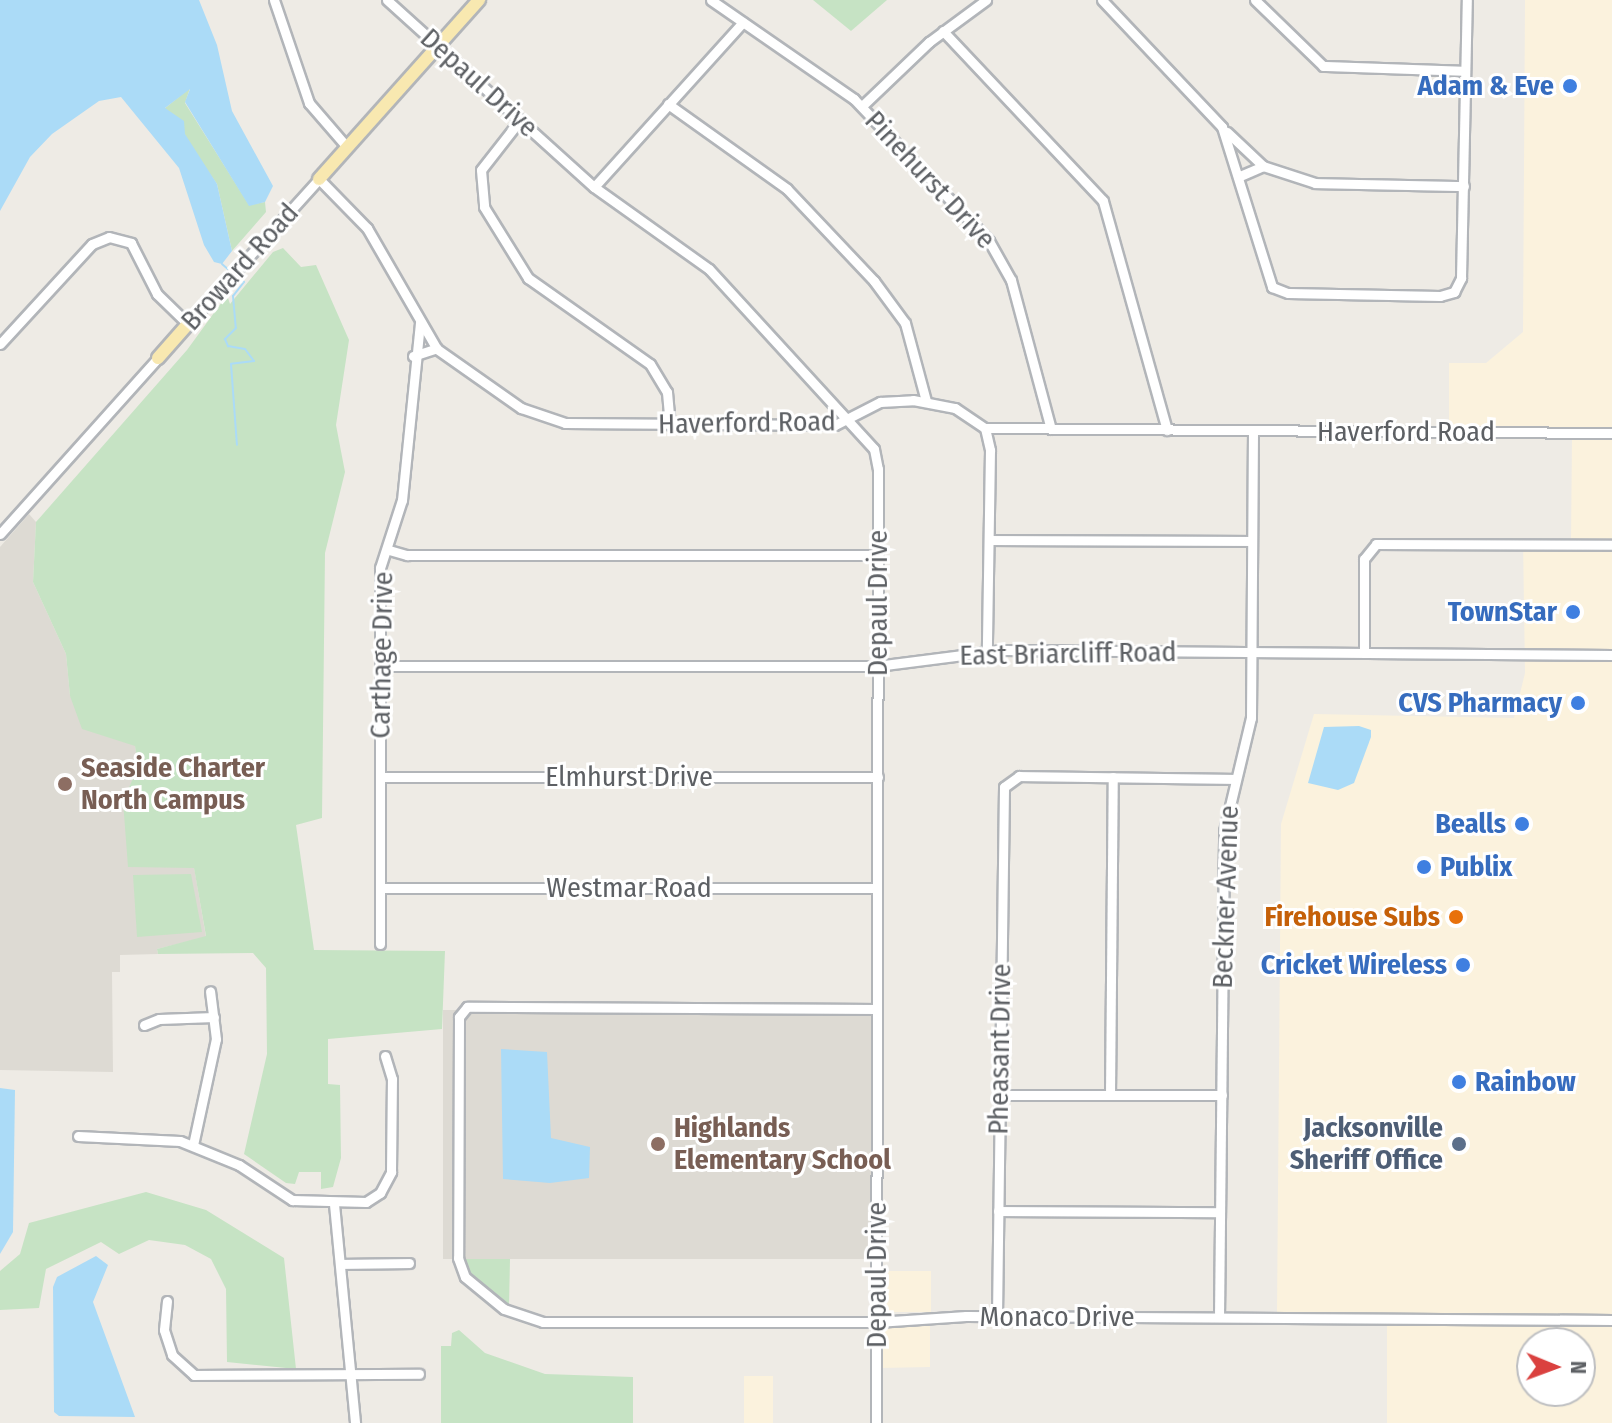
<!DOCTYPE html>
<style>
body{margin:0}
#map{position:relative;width:1612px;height:1423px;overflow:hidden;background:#eeebe5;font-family:"Fira Sans Condensed",sans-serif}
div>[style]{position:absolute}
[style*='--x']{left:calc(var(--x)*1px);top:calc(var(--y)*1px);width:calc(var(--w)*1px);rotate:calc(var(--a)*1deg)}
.commercial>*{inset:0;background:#fbf2dd;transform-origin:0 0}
.education>*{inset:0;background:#dddad3;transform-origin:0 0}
.green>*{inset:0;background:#c6e3c4}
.water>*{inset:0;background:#abdbf7}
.stream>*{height:2px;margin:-1px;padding:0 1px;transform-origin:1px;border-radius:1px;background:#abdbf7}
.roads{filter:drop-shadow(2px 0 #b2b5b9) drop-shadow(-2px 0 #b2b5b9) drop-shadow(0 2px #b2b5b9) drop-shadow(0 -2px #b2b5b9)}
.minor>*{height:9px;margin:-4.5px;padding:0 4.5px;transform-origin:4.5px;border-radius:4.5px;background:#fff}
.major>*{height:12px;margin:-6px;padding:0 6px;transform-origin:6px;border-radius:6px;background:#f8e8b0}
.dots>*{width:22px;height:22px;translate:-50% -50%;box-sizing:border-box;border:4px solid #fff;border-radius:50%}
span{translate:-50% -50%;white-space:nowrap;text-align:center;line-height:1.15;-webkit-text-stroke:6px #fff;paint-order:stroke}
.street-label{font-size:28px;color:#5d6064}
.shop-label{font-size:28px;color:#366cbe;font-weight:700}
.right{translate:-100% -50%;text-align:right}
.left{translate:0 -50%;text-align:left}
.education-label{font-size:28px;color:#785e54;font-weight:700}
.food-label{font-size:28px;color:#c56008;font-weight:700}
.service-label{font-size:28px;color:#4e5e75;font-weight:700}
.north{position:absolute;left:1516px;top:1327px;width:80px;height:80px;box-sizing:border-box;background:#fff;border:2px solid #bebfc1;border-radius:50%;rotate:91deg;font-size:22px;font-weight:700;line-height:32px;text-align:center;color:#5d6064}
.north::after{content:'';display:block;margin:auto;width:28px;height:36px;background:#da413f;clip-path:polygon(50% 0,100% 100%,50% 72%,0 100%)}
</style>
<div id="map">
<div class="commercial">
<i style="clip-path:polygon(1525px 0,1612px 0,1612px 1315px,1277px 1313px,1281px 824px,1314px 714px,1514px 718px,1525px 673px,1523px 540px,1571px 540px,1572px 437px,1449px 436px,1449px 363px,1486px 363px,1523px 332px)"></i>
<i style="left:931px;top:1271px;width:41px;height:57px;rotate:90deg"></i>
<i style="clip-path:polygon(930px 1321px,930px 1367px,880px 1368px,885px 1328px)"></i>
<i style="clip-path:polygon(evenodd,1387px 1322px,1612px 1326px,1612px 1423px,1387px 1423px,1387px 1322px,1532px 1343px,1580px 1343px,1580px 1391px,1532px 1391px,1532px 1343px)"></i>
<i style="left:744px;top:1376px;width:29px;height:47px"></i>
</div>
<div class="education">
<i style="clip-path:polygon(29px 514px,36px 522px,33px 582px,66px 654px,70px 696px,135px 745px,138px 767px,124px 801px,194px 867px,206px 937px,157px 949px,158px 954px,120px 955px,120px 972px,112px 972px,113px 1072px,0 1070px,0 547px)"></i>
<i style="left:443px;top:1010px;width:431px;height:249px"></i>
</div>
<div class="green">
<i style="clip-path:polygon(813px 0,887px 0,851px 31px)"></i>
<i style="clip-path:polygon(190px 88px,185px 103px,249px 205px,265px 202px,266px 212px,232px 251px,217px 184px,164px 109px)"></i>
<i style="clip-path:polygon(283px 248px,301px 267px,316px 265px,349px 340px,336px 425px,345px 472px,325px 553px,322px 818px,296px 825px,314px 950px,445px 951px,442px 1029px,328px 1039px,328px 1084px,340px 1085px,341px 1158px,333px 1187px,321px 1189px,321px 1172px,299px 1172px,295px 1184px,286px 1183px,244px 1154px,267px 1054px,266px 968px,253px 953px,158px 954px,157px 949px,206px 936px,194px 868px,128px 867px,123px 801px,138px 767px,135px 746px,82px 729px,70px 696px,66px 654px,33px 582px,36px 522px,187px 350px,227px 295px,230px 304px,273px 252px)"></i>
<i style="clip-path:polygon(191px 874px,202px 932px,137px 937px,133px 875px)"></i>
<i style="clip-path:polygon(146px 1192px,206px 1210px,284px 1258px,296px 1369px,227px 1362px,226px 1289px,211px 1259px,185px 1245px,149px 1240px,119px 1254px,101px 1242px,46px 1269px,39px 1308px,0 1310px,0 1271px,20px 1254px,29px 1223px)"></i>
<i style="clip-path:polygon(463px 1259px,510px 1259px,509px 1306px,468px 1272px)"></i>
<i style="clip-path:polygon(459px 1330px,485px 1353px,545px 1374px,633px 1377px,633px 1423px,441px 1423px,441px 1346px,451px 1346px,452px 1333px)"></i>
</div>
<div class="water">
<i style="clip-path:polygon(0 0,199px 0,217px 45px,232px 111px,273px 186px,265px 202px,249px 206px,185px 102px,190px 89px,165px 108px,184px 121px,185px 134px,217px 184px,232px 251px,222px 264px,214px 262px,204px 245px,179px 168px,121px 97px,99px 101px,52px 134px,30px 157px,0 211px)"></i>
<i style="clip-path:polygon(1359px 726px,1371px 730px,1371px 737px,1354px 783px,1338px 790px,1308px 783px,1324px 727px)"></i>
<i style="clip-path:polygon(501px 1049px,547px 1052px,551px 1138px,590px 1147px,589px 1178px,550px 1183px,503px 1179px)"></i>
<i style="clip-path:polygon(0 1088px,15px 1090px,13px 1232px,0 1254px)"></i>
<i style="clip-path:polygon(96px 1256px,108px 1265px,93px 1302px,135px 1417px,59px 1416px,54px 1412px,53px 1287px,57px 1277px)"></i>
</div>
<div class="stream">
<i style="--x:222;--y:264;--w:11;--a:41"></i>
<i style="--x:235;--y:275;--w:11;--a:38"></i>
<i style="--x:244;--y:282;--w:18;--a:128"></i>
<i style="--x:233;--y:296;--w:32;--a:85"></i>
<i style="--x:236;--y:328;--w:16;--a:135"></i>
<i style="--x:225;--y:339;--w:8;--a:67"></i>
<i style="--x:228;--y:346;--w:17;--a:10"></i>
<i style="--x:245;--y:349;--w:15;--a:53"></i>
<i style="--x:254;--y:361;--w:23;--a:173"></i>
<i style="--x:231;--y:364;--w:81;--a:85.8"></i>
</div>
<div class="roads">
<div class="minor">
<i style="--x:274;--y:0;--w:109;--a:71.2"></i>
<i style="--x:309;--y:103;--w:58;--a:49.2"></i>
<i style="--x:387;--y:0;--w:279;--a:42.1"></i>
<i style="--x:594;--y:187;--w:141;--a:35.5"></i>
<i style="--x:709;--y:269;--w:244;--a:47.5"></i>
<i style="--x:874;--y:449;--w:20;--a:79"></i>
<i style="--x:878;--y:469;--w:954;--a:90.12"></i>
<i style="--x:711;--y:0;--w:174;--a:34.7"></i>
<i style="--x:854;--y:99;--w:196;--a:46.4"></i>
<i style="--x:989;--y:241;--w:45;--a:60.6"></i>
<i style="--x:1011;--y:280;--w:154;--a:75"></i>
<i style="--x:1102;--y:0;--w:175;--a:46.6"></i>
<i style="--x:1222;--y:127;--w:168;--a:72.6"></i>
<i style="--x:1272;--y:287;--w:17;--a:21"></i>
<i style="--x:1288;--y:293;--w:152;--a:1.1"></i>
<i style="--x:1440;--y:296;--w:15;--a:-16"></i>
<i style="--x:1454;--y:292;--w:16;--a:-63"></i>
<i style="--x:1461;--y:278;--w:278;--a:-88.8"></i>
<i style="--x:1255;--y:0;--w:95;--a:44.1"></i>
<i style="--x:1323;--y:66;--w:142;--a:2"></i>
<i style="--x:943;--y:31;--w:233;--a:46.7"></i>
<i style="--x:1103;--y:201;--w:238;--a:74.4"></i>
<i style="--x:668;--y:104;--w:146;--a:35.5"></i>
<i style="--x:787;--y:189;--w:127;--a:46.6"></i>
<i style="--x:874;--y:281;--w:52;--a:53.6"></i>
<i style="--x:905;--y:323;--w:81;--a:74.9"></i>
<i style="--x:862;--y:106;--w:93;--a:-43.7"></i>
<i style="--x:929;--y:42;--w:71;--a:-36.4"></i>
<i style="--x:520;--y:120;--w:63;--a:128"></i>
<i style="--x:481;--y:170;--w:37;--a:85"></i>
<i style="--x:484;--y:207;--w:84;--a:58.2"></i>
<i style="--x:528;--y:278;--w:149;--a:35.2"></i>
<i style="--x:650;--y:364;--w:33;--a:59"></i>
<i style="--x:667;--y:392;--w:33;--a:85"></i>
<i style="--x:1227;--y:132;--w:50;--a:43.4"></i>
<i style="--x:1240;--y:176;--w:25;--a:-23"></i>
<i style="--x:1263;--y:166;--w:55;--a:18.1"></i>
<i style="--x:1315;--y:183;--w:149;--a:1.2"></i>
<i style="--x:594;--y:187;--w:222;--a:-47.9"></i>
<i style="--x:0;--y:344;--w:136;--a:-47.4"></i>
<i style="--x:92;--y:244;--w:18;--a:-22"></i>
<i style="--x:109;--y:237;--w:23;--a:15"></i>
<i style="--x:131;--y:243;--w:57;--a:63"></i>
<i style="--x:157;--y:294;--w:43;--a:44.1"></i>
<i style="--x:188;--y:324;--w:195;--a:-47.9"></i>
<i style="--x:319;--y:179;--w:69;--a:45.6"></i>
<i style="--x:367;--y:228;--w:140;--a:60"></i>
<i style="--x:437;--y:349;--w:103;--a:35.1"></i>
<i style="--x:521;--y:408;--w:46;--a:18.8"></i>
<i style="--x:565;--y:423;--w:270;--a:0.4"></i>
<i style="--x:835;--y:425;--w:51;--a:-27.1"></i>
<i style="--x:880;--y:402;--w:33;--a:-3"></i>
<i style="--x:913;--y:400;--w:43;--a:10.8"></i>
<i style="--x:955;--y:408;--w:36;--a:34"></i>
<i style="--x:985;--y:428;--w:627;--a:0.46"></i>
<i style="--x:413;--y:356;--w:25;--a:-18"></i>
<i style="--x:985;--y:428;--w:23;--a:77"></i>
<i style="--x:990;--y:450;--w:200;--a:90.9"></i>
<i style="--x:0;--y:534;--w:237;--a:-48.1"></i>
<i style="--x:990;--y:540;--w:262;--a:0.2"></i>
<i style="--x:389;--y:550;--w:19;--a:16"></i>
<i style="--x:407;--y:555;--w:470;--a:0"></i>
<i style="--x:1364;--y:653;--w:94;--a:-90"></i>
<i style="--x:1364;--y:559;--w:19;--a:-51"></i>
<i style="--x:1376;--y:544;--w:236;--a:0.2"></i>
<i style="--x:380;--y:666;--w:497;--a:0"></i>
<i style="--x:877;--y:666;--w:126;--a:-7.3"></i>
<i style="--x:1002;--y:650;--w:610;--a:0.47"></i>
<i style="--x:380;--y:777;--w:498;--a:0"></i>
<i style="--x:380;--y:888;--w:497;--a:0"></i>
<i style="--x:380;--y:944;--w:376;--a:-90"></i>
<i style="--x:380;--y:568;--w:71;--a:-72.1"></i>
<i style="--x:402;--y:500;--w:179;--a:-84.2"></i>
<i style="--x:877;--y:1009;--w:410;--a:-179.7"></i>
<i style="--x:467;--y:1007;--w:13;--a:129"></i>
<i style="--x:459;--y:1017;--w:241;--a:90.2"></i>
<i style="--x:458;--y:1258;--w:20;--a:70"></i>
<i style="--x:465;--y:1277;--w:50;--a:39.4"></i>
<i style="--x:504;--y:1309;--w:41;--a:18.4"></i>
<i style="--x:543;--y:1322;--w:334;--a:0"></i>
<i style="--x:877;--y:1322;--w:89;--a:-3.9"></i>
<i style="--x:966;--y:1316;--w:646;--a:0.35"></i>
<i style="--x:144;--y:1025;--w:16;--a:-22"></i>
<i style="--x:159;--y:1019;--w:55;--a:-2.1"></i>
<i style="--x:999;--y:1095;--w:223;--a:0"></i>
<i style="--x:1110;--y:1095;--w:318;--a:-89.5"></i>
<i style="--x:78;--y:1136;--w:102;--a:2.8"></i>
<i style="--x:180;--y:1141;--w:64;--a:22.1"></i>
<i style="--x:239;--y:1165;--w:64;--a:33.4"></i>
<i style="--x:292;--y:1200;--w:74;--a:1.5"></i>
<i style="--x:366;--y:1202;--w:17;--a:-33"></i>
<i style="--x:380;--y:1193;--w:24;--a:-62"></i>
<i style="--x:391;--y:1172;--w:93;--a:-89.4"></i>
<i style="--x:392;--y:1079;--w:24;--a:-107"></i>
<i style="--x:193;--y:1145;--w:108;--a:-77.8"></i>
<i style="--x:216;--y:1039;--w:48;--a:-97.1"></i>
<i style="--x:334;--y:1204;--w:220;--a:84.5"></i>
<i style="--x:998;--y:1211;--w:222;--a:0.3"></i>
<i style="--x:341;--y:1264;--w:68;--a:-0.8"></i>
<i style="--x:167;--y:1301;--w:29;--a:96"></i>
<i style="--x:164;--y:1330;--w:26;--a:72"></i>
<i style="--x:172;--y:1355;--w:30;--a:42"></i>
<i style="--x:194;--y:1375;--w:225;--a:-0.3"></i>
<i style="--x:997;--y:1316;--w:529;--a:-89.24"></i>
<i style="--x:1004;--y:787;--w:19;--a:-36"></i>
<i style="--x:1019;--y:776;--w:215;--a:0.8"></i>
<i style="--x:1219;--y:1317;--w:486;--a:-89.4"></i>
<i style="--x:1224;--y:831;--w:116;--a:-76.6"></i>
<i style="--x:1251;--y:718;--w:287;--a:-89.6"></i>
</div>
<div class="major">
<i style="--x:319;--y:179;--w:240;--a:-48.2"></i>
<i style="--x:158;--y:358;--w:45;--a:-48.6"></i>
</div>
</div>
<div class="dots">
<i style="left:1570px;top:86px;background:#3f7fe0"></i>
<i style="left:1573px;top:612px;background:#3f7fe0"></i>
<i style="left:1578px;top:703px;background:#3f7fe0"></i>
<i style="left:65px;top:784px;background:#8d6e63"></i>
<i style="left:1522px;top:824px;background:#3f7fe0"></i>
<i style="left:1424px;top:867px;background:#3f7fe0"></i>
<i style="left:1456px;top:917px;background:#e8710a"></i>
<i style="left:1463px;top:965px;background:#3f7fe0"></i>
<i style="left:1459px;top:1082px;background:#3f7fe0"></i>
<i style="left:658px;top:1144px;background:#8d6e63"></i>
<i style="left:1459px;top:1144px;background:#5c6f8a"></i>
</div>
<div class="street-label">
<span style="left:479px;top:83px;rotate:42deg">Depaul Drive</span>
<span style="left:930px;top:180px;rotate:47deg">Pinehurst Drive</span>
<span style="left:240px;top:267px;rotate:-48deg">Broward Road</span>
<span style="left:747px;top:423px;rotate:-1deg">Haverford Road</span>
<span style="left:1406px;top:432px">Haverford Road</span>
<span style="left:878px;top:603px;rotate:-90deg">Depaul Drive</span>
<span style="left:1068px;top:654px;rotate:-1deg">East Briarcliff Road</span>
<span style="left:382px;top:655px;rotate:-89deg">Carthage Drive</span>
<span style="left:629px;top:777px">Elmhurst Drive</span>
<span style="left:629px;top:888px">Westmar Road</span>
<span style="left:1226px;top:897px;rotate:-88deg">Beckner Avenue</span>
<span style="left:1000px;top:1049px;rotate:-89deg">Pheasant Drive</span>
<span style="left:877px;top:1275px;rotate:-90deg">Depaul Drive</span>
<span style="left:1057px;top:1317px">Monaco Drive</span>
</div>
<div class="shop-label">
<span class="right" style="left:1554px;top:86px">Adam &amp; Eve</span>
<span class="right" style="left:1557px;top:612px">TownStar</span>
<span class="right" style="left:1562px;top:703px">CVS Pharmacy</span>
<span class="right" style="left:1506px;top:824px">Bealls</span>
<span class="left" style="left:1440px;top:867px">Publix</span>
<span class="right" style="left:1447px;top:965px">Cricket Wireless</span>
<span class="left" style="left:1475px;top:1082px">Rainbow</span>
</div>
<div class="education-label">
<span class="left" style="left:81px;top:784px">Seaside Charter<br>North Campus</span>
<span class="left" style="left:674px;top:1144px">Highlands<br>Elementary School</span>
</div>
<div class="food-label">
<span class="right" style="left:1440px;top:917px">Firehouse Subs</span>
</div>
<div class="service-label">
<span class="right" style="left:1443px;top:1144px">Jacksonville<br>Sheriff Office</span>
</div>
<div class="north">N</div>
</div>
